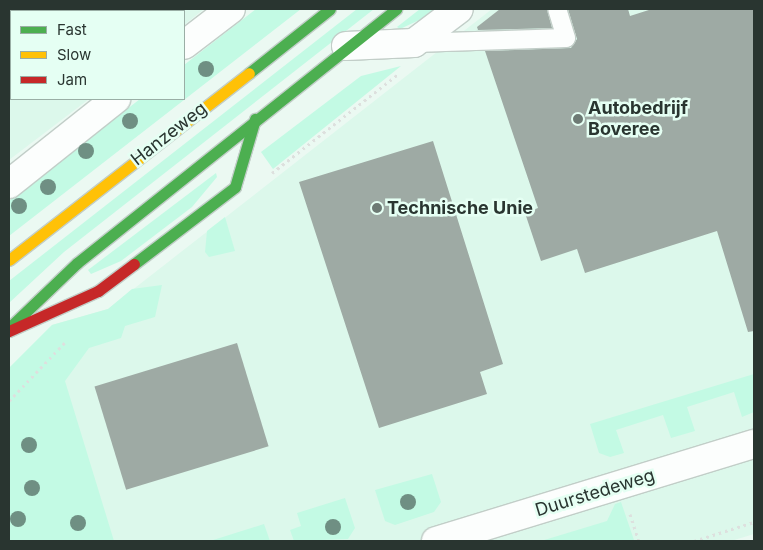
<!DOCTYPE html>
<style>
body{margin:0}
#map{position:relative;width:763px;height:550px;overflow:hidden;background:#ebf9f2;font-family:Inter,sans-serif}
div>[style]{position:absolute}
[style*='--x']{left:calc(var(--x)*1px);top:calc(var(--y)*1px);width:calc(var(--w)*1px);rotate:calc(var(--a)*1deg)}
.built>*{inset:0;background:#dcf8eb}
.green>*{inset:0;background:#c3fae4}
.building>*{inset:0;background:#9eaaa4;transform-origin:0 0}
.path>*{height:3px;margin-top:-1.5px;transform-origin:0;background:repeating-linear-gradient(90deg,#dde0de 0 2.5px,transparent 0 6.5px)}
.roads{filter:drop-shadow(1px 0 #c2cec8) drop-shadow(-1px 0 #c2cec8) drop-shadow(0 1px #c2cec8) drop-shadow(0 -1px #c2cec8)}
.lane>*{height:18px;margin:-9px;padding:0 9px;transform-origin:9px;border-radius:9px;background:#fcfefd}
.street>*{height:28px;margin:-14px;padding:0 14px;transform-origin:14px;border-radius:14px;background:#fcfefd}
.fast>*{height:11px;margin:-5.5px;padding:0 5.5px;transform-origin:5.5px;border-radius:5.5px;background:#4caf50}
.slow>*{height:11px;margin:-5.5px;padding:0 5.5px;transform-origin:5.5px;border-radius:5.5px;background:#ffc107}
.jam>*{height:11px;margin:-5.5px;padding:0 5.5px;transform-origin:5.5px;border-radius:5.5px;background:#c62828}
.trees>*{width:16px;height:16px;margin:-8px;border-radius:50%;background:#6f8f83}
.dots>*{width:14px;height:14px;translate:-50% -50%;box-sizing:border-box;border:2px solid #e5fff3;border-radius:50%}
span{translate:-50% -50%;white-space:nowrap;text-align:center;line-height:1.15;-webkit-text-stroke:5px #e5fff3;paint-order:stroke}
.poi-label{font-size:18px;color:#293530;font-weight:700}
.left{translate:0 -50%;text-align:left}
.street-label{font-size:18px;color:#293530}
.frame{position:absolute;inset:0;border:10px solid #293530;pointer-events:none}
.legend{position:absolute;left:10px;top:10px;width:175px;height:90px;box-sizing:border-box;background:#e5fff3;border:1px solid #9aaea5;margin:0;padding:6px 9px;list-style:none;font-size:15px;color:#293530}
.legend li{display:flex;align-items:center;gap:10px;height:25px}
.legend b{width:25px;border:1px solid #9aaea5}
</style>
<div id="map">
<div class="built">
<i style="clip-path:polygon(9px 9px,204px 9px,184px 25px,184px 11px,11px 11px,11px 99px,89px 99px,9px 160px)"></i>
<i style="clip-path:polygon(492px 9px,754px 9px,754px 534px,731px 541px,9px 541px,9px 368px,52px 325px,108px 309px)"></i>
</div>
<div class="green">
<i style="clip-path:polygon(256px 9px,301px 9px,9px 236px,9px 201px,140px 99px,184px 99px,184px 65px)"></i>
<i style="clip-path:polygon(357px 9px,374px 9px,64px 252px,9px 303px,9px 281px)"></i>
<i style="clip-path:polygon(420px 9px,443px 9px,400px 29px,397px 27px)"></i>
<i style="clip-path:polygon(401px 66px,273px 169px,261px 152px,361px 76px)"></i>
<i style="clip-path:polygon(216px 173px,217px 177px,192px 207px,121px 261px,91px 274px,88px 270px)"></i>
<i style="clip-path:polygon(225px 217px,235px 251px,209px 257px,205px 252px,207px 231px)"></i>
<i style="clip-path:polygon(162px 285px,155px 317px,125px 326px,121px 338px,89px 348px,65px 381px,114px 541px,9px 541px,9px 368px,52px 325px,108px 309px,132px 289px)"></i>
<i style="clip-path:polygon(754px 374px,754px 412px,742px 417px,734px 392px,687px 407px,695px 431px,671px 438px,663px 415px,616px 430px,624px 453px,610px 457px,599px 453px,590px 424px)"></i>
<i style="clip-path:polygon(432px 474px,441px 502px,434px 512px,395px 525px,385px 521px,375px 490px)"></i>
<i style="clip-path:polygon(345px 498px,355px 528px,348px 539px,294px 541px,290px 530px,301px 526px,297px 513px)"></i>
<i style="clip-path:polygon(621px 502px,634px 540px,541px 541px,607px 521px,615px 504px)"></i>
<i style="clip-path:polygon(264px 524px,270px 541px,210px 541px)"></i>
</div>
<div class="building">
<i style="clip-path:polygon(500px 9px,547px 9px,552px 28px,478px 30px,477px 27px)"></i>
<i style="clip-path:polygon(568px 9px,628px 9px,630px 16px,652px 9px,754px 9px,754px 331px,748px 332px,717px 231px,585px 273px,577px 249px,541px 261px,525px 213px,538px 208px,485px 51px,571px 48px,577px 39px)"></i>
<i style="clip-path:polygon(433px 141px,503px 364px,480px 372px,487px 394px,379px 428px,299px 182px)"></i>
<i style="left:237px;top:343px;width:108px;height:149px;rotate:73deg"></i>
</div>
<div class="path">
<i style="--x:272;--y:173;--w:159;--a:-38.1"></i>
<i style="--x:9;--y:401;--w:84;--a:-46.4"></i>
<i style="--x:630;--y:514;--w:28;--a:72"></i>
<i style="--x:694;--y:541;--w:63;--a:-17.6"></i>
</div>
<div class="roads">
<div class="lane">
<i style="--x:415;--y:43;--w:151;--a:-1.9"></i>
<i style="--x:566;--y:38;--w:30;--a:-107"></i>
</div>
<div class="street">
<i style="--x:184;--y:45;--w:59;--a:-37.5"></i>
<i style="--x:346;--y:46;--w:68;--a:-2.5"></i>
<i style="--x:414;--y:43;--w:56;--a:-37.1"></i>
<i style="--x:9;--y:184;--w:137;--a:-38.5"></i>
<i style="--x:436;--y:541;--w:332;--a:-17"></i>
</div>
<div class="fast">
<i style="--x:249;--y:73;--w:103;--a:-38.3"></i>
<i style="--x:134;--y:264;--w:127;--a:-37.3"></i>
<i style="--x:235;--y:187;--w:71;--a:-73.6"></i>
<i style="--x:9;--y:328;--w:94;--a:-43.7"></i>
<i style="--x:77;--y:263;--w:408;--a:-38.5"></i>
</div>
<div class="slow">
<i style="--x:9;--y:260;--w:304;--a:-37.9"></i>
</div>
<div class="jam">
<i style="--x:9;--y:331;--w:98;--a:-24.2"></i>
<i style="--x:98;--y:291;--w:45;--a:-36.9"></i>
</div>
</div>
<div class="trees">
<i style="left:206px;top:69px"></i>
<i style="left:130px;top:121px"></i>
<i style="left:86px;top:151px"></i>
<i style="left:48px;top:187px"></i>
<i style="left:19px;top:206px"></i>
<i style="left:29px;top:445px"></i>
<i style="left:32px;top:488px"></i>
<i style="left:408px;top:502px"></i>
<i style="left:18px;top:519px"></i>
<i style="left:78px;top:523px"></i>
<i style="left:333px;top:527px"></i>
</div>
<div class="dots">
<i style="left:578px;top:119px;background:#6d7a74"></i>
<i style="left:377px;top:208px;background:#6d7a74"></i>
</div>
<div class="poi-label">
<span class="left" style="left:588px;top:119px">Autobedrijf<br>Boveree</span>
<span class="left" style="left:387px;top:208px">Technische Unie</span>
</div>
<div class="street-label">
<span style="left:169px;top:134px;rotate:-38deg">Hanzeweg</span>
<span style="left:595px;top:493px;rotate:-17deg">Duurstedeweg</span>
</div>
<div class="frame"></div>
<ul class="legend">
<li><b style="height:6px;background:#4caf50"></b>Fast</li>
<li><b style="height:6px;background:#ffc107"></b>Slow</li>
<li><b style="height:6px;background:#c62828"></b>Jam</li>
</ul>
</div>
